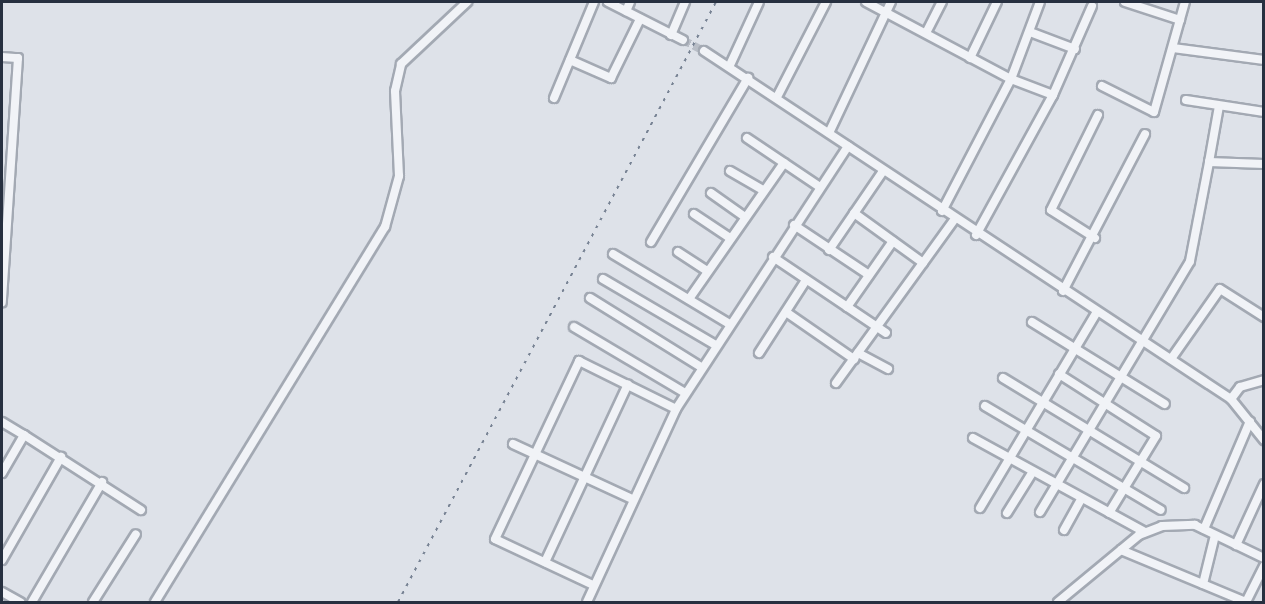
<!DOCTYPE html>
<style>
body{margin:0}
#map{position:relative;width:1265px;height:604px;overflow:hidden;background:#dee2e9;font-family:Rubik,sans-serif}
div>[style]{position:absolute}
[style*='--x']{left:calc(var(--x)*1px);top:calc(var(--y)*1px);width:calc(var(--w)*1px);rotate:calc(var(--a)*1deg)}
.minor-tunnel>*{height:8px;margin-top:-4px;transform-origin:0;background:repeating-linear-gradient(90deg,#b9bec7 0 8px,transparent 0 12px)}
.roads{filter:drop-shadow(2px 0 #a3a9b3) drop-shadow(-2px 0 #a3a9b3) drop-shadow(0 2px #a3a9b3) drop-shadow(0 -2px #a3a9b3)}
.minor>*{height:8px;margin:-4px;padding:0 4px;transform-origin:4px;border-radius:4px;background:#f1f3f7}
.rail>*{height:2px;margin-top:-1px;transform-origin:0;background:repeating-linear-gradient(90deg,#778293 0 3px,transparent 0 9px)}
span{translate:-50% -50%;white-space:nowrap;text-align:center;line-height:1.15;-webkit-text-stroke:4.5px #eef1f6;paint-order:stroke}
.frame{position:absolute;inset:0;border:3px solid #273040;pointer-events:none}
</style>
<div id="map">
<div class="minor-tunnel">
<i style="--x:683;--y:40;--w:24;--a:28"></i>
</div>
<div class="roads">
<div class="minor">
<i style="--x:608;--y:2;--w:84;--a:26.9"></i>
<i style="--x:866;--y:2;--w:164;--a:28"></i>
<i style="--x:1011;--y:79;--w:45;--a:20.9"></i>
<i style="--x:1125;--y:2;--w:58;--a:18.1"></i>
<i style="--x:626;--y:11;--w:10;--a:-66"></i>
<i style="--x:927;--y:31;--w:33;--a:-63"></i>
<i style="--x:1030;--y:32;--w:48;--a:20.7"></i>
<i style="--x:671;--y:35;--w:36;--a:-67"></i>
<i style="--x:1173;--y:48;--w:92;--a:7.5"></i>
<i style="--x:704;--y:51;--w:632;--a:33.44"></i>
<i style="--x:1231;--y:399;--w:53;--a:51.2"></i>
<i style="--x:2;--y:57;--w:16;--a:4"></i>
<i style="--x:18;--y:58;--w:245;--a:93.8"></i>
<i style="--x:970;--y:58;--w:62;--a:-64.3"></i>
<i style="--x:570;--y:60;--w:45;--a:23.7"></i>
<i style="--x:611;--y:78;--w:66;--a:-63.8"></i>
<i style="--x:730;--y:65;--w:69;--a:-65.3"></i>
<i style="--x:1102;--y:86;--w:58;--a:26.6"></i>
<i style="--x:1154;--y:112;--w:114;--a:-74.3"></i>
<i style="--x:777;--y:97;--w:107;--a:-62.7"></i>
<i style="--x:554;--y:98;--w:104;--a:-67.4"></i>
<i style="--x:1186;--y:100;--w:79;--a:8.7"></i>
<i style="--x:1219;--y:106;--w:57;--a:100.1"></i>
<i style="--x:1209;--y:162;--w:55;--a:2.1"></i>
<i style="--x:829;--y:133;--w:145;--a:-64.7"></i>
<i style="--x:747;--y:138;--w:88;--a:33.9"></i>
<i style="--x:730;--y:171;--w:39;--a:30"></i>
<i style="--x:711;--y:193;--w:42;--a:35.2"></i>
<i style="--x:942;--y:211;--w:149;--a:-62.4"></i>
<i style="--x:1011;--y:79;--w:82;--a:-69.4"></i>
<i style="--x:854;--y:213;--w:85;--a:35.9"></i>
<i style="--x:923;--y:263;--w:53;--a:-54.2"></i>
<i style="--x:694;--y:214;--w:43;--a:33.7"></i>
<i style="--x:794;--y:225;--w:90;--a:33.7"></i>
<i style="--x:976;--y:235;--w:160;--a:-61.2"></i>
<i style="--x:1053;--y:95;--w:97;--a:-66.3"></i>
<i style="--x:1095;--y:238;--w:52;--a:-147.5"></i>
<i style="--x:1051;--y:210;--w:106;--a:-63.7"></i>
<i style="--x:651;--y:242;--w:191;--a:-59.4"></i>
<i style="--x:829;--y:250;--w:96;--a:-55.6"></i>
<i style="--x:678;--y:252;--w:35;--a:33"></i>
<i style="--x:613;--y:254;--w:134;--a:31"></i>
<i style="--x:773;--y:257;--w:136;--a:33.9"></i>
<i style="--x:603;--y:279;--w:129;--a:30.4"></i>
<i style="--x:1063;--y:291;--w:177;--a:-62.4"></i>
<i style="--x:590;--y:298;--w:131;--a:31.9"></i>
<i style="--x:689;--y:299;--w:166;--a:-55.1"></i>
<i style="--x:847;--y:307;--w:80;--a:-55.1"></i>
<i style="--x:786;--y:312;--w:83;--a:34.7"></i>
<i style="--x:1032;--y:322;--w:156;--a:31.7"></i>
<i style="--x:574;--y:327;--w:129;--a:30.7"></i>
<i style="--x:759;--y:353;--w:87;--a:-57.2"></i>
<i style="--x:858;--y:353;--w:34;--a:28"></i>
<i style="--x:1171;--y:359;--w:85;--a:-55"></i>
<i style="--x:1220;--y:289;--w:52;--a:32.5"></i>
<i style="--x:1059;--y:374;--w:115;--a:32.6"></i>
<i style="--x:1156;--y:436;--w:90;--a:121.4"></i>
<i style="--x:1003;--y:378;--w:212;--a:31.3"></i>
<i style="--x:836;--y:383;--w:148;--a:-54.1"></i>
<i style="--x:1231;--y:399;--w:15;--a:-53"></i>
<i style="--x:1240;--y:387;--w:25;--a:-16"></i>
<i style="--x:985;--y:406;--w:204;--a:30.6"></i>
<i style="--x:2;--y:422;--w:26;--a:31"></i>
<i style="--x:973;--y:438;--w:196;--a:28.7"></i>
<i style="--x:513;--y:444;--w:131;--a:24.8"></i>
<i style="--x:2;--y:473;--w:44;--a:-59.9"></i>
<i style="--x:24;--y:435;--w:139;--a:32.7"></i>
<i style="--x:980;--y:508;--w:228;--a:-59.2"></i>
<i style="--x:1040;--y:512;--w:292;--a:-59.1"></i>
<i style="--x:1190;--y:261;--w:101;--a:-79.1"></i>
<i style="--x:1007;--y:513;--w:47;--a:-58"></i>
<i style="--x:1204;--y:529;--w:117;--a:-66.9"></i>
<i style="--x:1064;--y:530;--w:35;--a:-61"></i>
<i style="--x:1236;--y:545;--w:67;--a:-65.3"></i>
<i style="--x:1121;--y:550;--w:135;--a:22.6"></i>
<i style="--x:2;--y:560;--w:119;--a:-60.2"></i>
<i style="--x:545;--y:562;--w:196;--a:-65"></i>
<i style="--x:1203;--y:584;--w:50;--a:-76.2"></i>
<i style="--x:593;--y:585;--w:108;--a:-154.9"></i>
<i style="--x:495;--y:539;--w:197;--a:-64.7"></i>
<i style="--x:579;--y:361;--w:108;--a:26.3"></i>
<i style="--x:2;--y:592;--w:21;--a:29"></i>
<i style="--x:32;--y:602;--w:139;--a:-59.7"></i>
<i style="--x:93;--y:602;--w:80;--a:-57.7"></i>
<i style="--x:155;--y:602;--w:440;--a:-58.5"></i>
<i style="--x:385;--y:227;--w:53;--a:-74.6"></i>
<i style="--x:399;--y:176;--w:85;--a:-92.7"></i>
<i style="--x:395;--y:91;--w:28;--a:-77"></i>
<i style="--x:401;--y:64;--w:91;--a:-43.2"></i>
<i style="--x:587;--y:602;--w:213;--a:-65.2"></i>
<i style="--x:676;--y:409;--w:314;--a:-56.8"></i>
<i style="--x:1058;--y:602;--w:105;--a:-39.6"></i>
<i style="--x:1139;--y:535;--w:25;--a:-21"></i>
<i style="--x:1162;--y:526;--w:33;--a:-2"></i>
<i style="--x:1195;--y:525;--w:76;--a:25.6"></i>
<i style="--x:1246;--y:602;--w:40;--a:-63.4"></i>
</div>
</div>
<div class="rail">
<i style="--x:398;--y:602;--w:679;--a:-62.08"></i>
</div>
<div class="frame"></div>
</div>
